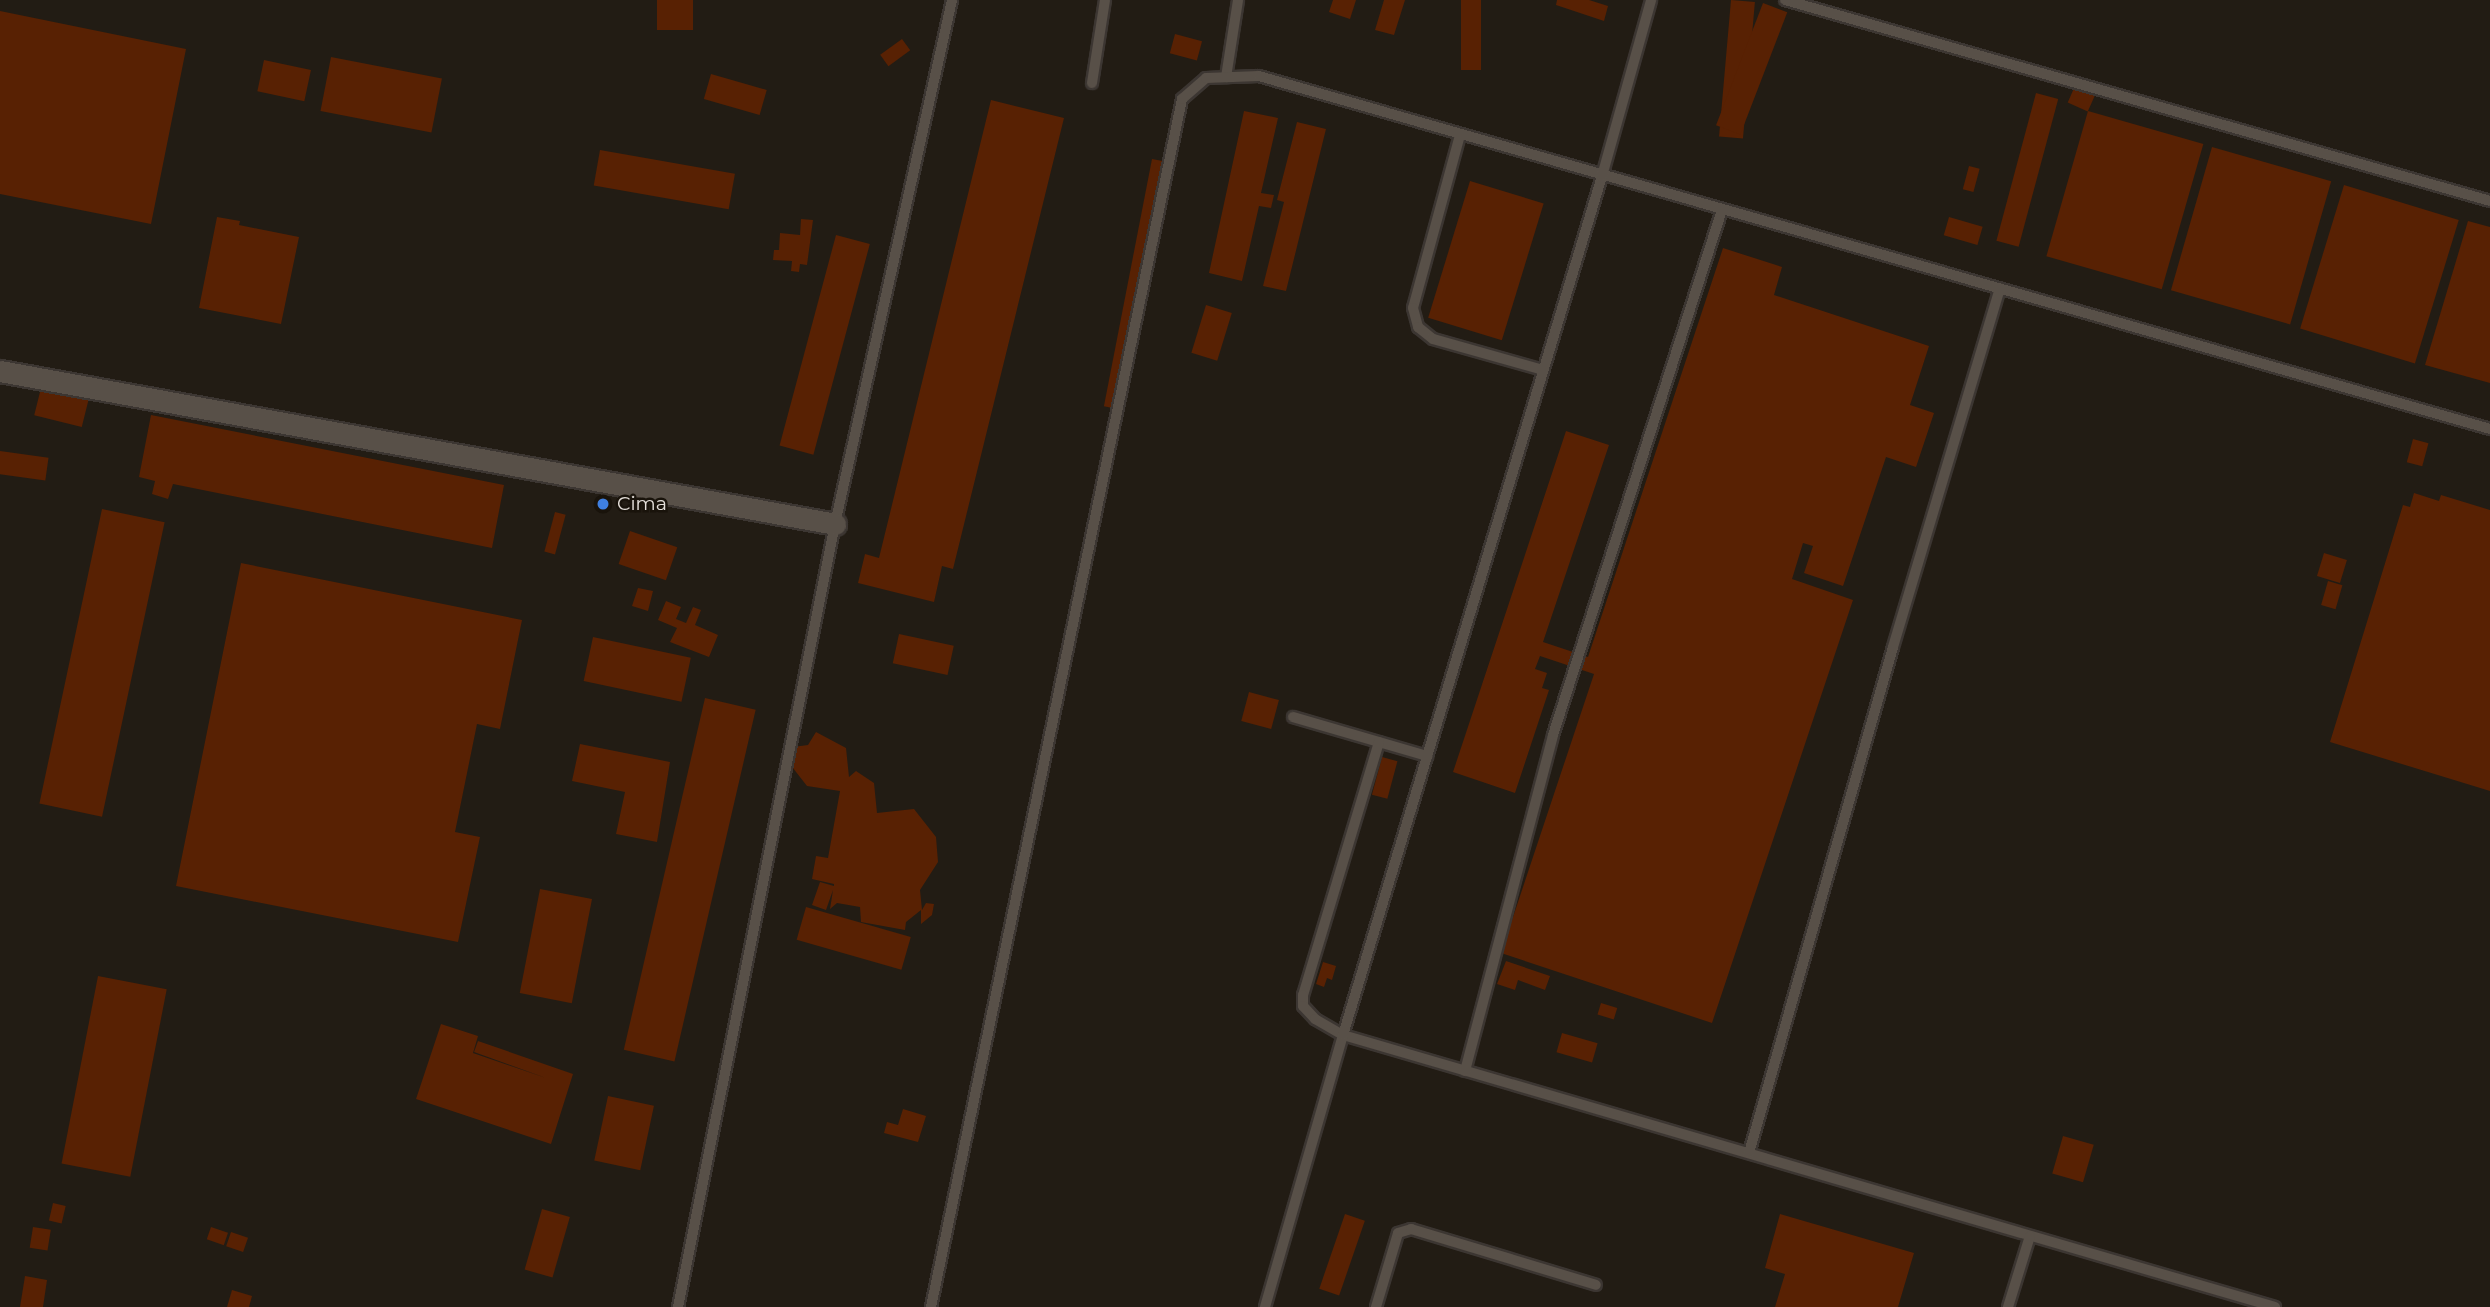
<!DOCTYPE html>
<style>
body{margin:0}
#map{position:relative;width:2490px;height:1307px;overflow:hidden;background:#221c14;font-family:Montserrat,sans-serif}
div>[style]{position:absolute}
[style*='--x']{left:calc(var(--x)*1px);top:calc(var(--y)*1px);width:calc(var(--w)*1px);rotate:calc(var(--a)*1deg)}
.building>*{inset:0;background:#582103;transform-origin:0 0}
.roads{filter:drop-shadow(2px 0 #3c3632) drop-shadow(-2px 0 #3c3632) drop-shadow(0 2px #3c3632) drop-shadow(0 -2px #3c3632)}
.service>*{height:10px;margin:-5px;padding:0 5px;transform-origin:5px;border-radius:5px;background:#585048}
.minor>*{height:21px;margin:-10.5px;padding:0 10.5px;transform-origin:10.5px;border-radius:10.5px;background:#585048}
.dots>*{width:19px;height:19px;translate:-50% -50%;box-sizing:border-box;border:4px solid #19130b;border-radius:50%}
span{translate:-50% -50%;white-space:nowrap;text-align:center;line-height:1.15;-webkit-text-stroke:5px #19130b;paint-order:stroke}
.poi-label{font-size:19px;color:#e5e0db}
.left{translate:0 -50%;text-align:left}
</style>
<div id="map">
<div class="building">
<i style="left:657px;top:0;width:36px;height:30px"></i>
<i style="clip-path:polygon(1333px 0,1356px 0,1350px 19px,1329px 12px)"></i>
<i style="clip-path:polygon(1384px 0,1405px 0,1394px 35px,1375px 30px)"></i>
<i style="left:1461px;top:0;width:20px;height:70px"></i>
<i style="clip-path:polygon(1557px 0,1589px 0,1608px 6px,1604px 21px,1556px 5px)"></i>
<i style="left:1731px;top:0;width:24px;height:137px;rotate:5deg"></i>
<i style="left:1763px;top:3px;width:26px;height:131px;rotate:21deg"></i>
<i style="clip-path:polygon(0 11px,186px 49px,151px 224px,0 194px)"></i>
<i style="left:1175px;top:34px;width:28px;height:20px;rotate:15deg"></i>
<i style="left:902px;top:39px;width:14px;height:27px;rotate:54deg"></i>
<i style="left:331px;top:57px;width:113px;height:55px;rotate:11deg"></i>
<i style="left:264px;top:60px;width:48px;height:32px;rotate:12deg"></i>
<i style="left:711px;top:74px;width:58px;height:26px;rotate:16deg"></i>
<i style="left:2075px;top:86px;width:22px;height:18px;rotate:24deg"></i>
<i style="left:2036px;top:93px;width:23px;height:153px;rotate:15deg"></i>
<i style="clip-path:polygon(991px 100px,1064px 118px,953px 569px,942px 566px,934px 602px,858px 583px,865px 554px,879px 558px)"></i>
<i style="clip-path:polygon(1244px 111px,1278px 118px,1261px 193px,1274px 195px,1271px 208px,1259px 206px,1242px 281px,1209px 273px)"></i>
<i style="left:2088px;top:111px;width:120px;height:151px;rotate:16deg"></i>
<i style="clip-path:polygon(1297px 122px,1326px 129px,1286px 291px,1263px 286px,1284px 202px,1277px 200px)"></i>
<i style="left:2212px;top:147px;width:124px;height:149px;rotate:16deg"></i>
<i style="left:600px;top:150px;width:137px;height:36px;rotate:10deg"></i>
<i style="left:1152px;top:159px;width:15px;height:252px;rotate:11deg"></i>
<i style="left:1969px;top:166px;width:11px;height:24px;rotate:15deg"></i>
<i style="left:1470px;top:181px;width:77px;height:143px;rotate:17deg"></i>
<i style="left:2344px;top:185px;width:120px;height:150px;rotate:17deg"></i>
<i style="clip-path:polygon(217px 217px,240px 221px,239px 225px,299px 237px,281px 324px,199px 308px)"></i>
<i style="left:1949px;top:217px;width:35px;height:19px;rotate:16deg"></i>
<i style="clip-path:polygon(801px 219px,813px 220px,807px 265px,800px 264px,799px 272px,791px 271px,792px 261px,773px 260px,774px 250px,779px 250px,780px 233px,800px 235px)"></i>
<i style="clip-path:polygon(2468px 221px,2490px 227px,2490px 383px,2425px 365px)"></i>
<i style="left:836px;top:235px;width:35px;height:218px;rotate:15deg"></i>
<i style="clip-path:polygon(1723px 248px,1782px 267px,1774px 295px,1929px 346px,1910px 405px,1934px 413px,1916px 467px,1886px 457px,1843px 586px,1804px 573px,1813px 546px,1803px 543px,1792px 579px,1853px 600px,1712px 1023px,1501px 953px,1594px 674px,1540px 656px,1535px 669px,1547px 673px,1542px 688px,1549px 690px,1515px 793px,1453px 772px,1566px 431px,1609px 445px,1543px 642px,1588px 657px)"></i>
<i style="left:1206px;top:305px;width:27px;height:50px;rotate:17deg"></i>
<i style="left:41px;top:388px;width:49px;height:28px;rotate:14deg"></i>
<i style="clip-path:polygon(151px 415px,504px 485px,492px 548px,173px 484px,168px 499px,152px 494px,155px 481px,139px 477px)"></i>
<i style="left:2413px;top:439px;width:16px;height:24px;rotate:15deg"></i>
<i style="left:0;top:451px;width:49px;height:23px;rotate:8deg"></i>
<i style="clip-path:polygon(2414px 493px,2439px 501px,2441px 495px,2490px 510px,2490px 791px,2330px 742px,2403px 505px,2410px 507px)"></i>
<i style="left:102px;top:509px;width:64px;height:301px;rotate:12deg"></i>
<i style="left:555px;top:512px;width:11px;height:41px;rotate:15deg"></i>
<i style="left:630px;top:531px;width:50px;height:35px;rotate:19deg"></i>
<i style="left:2324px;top:553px;width:24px;height:24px;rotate:17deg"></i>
<i style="clip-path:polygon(241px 563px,522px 620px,500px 729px,477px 724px,455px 832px,480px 837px,458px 942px,176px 886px)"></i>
<i style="left:2328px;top:581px;width:15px;height:25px;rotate:16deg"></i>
<i style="clip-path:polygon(638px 588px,653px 591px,648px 611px,632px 606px)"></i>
<i style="clip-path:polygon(666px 601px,681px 607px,676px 619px,686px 623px,693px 607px,701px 610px,695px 625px,718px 635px,709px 657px,670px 642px,677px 628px,658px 620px)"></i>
<i style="left:899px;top:634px;width:56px;height:30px;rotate:12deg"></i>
<i style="left:593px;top:637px;width:100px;height:45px;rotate:12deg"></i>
<i style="left:1249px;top:692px;width:31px;height:30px;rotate:15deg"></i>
<i style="left:705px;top:698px;width:52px;height:361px;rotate:13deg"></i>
<i style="clip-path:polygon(816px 732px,846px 748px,849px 777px,856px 771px,874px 783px,877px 813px,914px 809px,936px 837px,938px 862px,920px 890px,922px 910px,926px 903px,934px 904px,932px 915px,921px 924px,921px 910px,906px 922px,905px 930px,861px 922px,860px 907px,837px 903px,830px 909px,833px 890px,826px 910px,812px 905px,820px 882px,834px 886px,834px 884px,812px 879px,816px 856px,828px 858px,840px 791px,807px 786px,789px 763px,793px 747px,808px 745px)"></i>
<i style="clip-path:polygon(580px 744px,670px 762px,657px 842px,616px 834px,625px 792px,572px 781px)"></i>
<i style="left:1382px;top:757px;width:16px;height:39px;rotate:15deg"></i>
<i style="left:540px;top:889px;width:53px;height:106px;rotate:11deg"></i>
<i style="left:806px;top:907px;width:109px;height:34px;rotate:16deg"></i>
<i style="clip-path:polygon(1506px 961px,1550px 976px,1545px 990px,1518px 980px,1515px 990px,1497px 984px)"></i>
<i style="clip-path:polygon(1323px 962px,1336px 966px,1332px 980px,1327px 978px,1324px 987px,1316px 984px)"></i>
<i style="left:98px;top:976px;width:70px;height:191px;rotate:11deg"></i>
<i style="left:1601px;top:1003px;width:17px;height:12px;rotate:17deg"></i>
<i style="clip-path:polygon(441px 1024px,478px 1036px,473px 1053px,546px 1078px,474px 1052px,478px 1041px,573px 1074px,551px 1144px,416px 1099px)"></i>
<i style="left:1562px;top:1033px;width:37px;height:20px;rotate:16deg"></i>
<i style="left:608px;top:1096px;width:47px;height:66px;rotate:12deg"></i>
<i style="clip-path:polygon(903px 1109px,926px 1116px,918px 1142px,884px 1133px,887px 1122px,898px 1125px)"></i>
<i style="left:2063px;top:1136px;width:32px;height:39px;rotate:16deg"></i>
<i style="left:53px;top:1203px;width:13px;height:18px;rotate:13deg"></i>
<i style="left:542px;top:1209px;width:29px;height:63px;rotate:16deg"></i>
<i style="left:1345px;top:1214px;width:21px;height:79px;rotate:19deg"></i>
<i style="clip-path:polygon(1780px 1214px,1914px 1253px,1898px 1307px,1775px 1307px,1785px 1274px,1765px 1268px)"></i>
<i style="left:33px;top:1227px;width:18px;height:21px;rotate:9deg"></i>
<i style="left:211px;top:1227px;width:18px;height:13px;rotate:19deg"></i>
<i style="left:231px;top:1232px;width:18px;height:15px;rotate:19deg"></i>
<i style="clip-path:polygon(25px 1276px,47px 1280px,43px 1307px,20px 1307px)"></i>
<i style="clip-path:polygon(232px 1290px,252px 1296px,249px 1307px,227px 1307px)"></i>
</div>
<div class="roads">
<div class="service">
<i style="--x:1785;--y:0;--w:733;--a:15.91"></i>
<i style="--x:1226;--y:77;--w:78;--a:-81.1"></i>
<i style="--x:1092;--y:83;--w:84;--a:-81.1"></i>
<i style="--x:1460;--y:135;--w:179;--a:105.2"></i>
<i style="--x:1413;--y:308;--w:20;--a:75"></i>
<i style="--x:1418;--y:327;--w:19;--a:39"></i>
<i style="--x:1433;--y:339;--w:114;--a:15.7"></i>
<i style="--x:1293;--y:717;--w:140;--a:16.2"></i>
<i style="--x:1379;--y:742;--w:264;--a:106.7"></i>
<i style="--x:1303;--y:995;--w:11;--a:90"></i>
<i style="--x:1303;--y:1006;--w:18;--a:47"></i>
<i style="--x:1315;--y:1019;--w:32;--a:30"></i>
<i style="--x:1343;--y:1035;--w:971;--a:16.27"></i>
<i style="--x:1465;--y:1071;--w:347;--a:-75.3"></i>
<i style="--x:1553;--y:735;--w:552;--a:-72.16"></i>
<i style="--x:1749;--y:1153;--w:526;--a:-74.11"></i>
<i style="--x:1893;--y:647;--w:374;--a:-73.4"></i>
<i style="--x:678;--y:1307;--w:799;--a:-78.66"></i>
<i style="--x:835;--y:524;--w:537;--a:-77.41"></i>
<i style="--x:931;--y:1307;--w:1234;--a:-78.26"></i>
<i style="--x:1182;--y:99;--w:32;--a:-41"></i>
<i style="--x:1206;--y:78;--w:53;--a:-2.2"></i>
<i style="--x:1259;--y:76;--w:1281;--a:16"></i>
<i style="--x:1265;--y:1307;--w:283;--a:-74"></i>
<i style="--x:1343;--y:1035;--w:897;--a:-73.22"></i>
<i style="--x:1602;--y:176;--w:183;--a:-74.4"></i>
<i style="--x:1376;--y:1307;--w:77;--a:-73.4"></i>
<i style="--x:1398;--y:1233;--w:14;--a:-17"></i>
<i style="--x:1411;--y:1229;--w:193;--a:16.8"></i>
<i style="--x:2008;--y:1307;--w:74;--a:-72.8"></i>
</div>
<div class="minor">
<i style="--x:0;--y:371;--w:849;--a:10.38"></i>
</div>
</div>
<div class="dots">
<i style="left:603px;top:504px;background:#3f7fe0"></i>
</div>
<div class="poi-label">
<span class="left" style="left:617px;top:504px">Cima</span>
</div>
</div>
